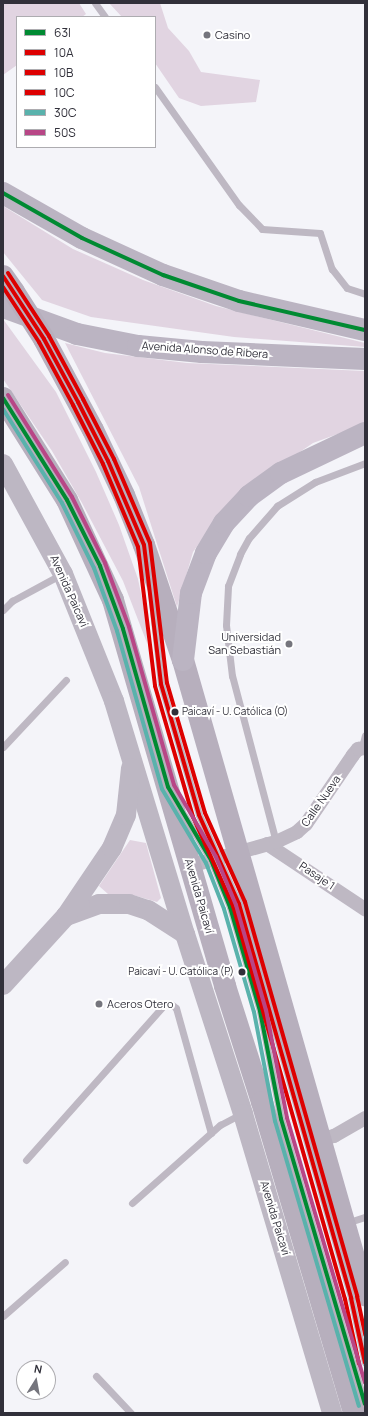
<!DOCTYPE html>
<meta charset="utf-8">
<style>
body{margin:0}
#map{position:relative;width:368px;height:1416px;overflow:hidden;background:#f4f4f9;font-family:Manrope,sans-serif}
div>[style]{position:absolute}
[style*='--x']{left:calc(var(--x)*1px);top:calc(var(--y)*1px);width:calc(var(--w)*1px);rotate:calc(var(--a)*1deg)}
.green>*{inset:0;background:#e1d4e1}
.lane>*{height:7px;margin:-3.5px;padding:0 3.5px;transform-origin:3.5px;border-radius:3.5px;background:#beb8c3}
.street>*{height:14px;margin:-7px;padding:0 7px;transform-origin:7px;border-radius:7px;background:#beb8c3}
.secondary>*{height:20px;margin:-10px;padding:0 10px;transform-origin:10px;border-radius:10px;background:#bdb7c3}
.primary>*{height:22px;margin:-11px;padding:0 11px;transform-origin:11px;border-radius:11px;background:#b7afbd}
.highway>*{height:22px;margin:-11px;padding:0 11px;transform-origin:11px;border-radius:11px;background:#bbb4c2}
.primary-bridge>*{height:22px;margin:-11px;padding:0 11px;transform-origin:11px;border-radius:11px;background:#b7afbd}
.bus-1>*{height:4px;margin:-2px;padding:0 2px;transform-origin:2px;border-radius:2px;background:#008a32}
.bus-2>*{height:4px;margin:-2px;padding:0 2px;transform-origin:2px;border-radius:2px;background:#d00}
.bus-3>*{height:4px;margin:-2px;padding:0 2px;transform-origin:2px;border-radius:2px;background:#d00}
.bus-4>*{height:4px;margin:-2px;padding:0 2px;transform-origin:2px;border-radius:2px;background:#d00}
.bus-5>*{height:4px;margin:-2px;padding:0 2px;transform-origin:2px;border-radius:2px;background:#59b2ac}
.bus-6>*{height:4px;margin:-2px;padding:0 2px;transform-origin:2px;border-radius:2px;background:#b84686}
.dots>*{width:11px;height:11px;translate:-50% -50%;box-sizing:border-box;border:2px solid #fff;border-radius:50%}
span{translate:-50% -50%;white-space:nowrap;text-align:center;line-height:1.15;-webkit-text-stroke:4px #fff;paint-order:stroke}
.bus-label{font-size:10px;color:#31303a}
.left{translate:0 -50%;text-align:left}
.right{translate:-100% -50%;text-align:right}
.poi-label{font-size:11px;color:#31303a}
.street-label{font-size:11px;color:#31303a}
.frame{position:absolute;inset:0;border:4px solid #31303a;pointer-events:none}
.legend{position:absolute;left:16px;top:16px;width:140px;height:132px;box-sizing:border-box;background:#fff;border:1px solid #adacb0;margin:0;padding:5px 7px;list-style:none;font-size:12px;color:#31303a}
.legend li{display:flex;align-items:center;gap:8px;height:20px}
.legend b{width:20px;border:1px solid #adacb0}
.north{position:absolute;left:16px;top:1360px;width:40px;height:40px;box-sizing:border-box;background:#fff;border:1px solid #adacb0;border-radius:50%;rotate:11deg;font-size:11px;font-weight:700;line-height:16px;text-align:center;color:#31303a}
.north::after{content:'';display:block;margin:auto;width:14px;height:18px;background:#75757d;clip-path:polygon(50% 0,100% 100%,50% 72%,0 100%)}
</style>
<div id="map">
<div class="green">
<i style="clip-path:polygon(3px 3px,79px 3px,86px 14px,82px 17px,17px 17px,17px 65px,3px 75px)"></i>
<i style="clip-path:polygon(109px 3px,160px 3px,168px 28px,189px 51px,201px 72px,260px 80px,256px 102px,201px 106px,179px 98px,155px 63px,155px 17px,122px 17px)"></i>
<i style="clip-path:polygon(3px 206px,73px 249px,143px 280px,216px 306px,365px 343px,365px 347px,234px 337px,91px 317px,42px 300px,3px 252px)"></i>
<i style="clip-path:polygon(3px 319px,56px 392px,96px 472px,119px 525px,138px 579px,146px 618px,147px 643px,123px 581px,82px 503px,52px 451px,3px 379px)"></i>
<i style="clip-path:polygon(65px 343px,105px 353px,187px 363px,365px 371px,365px 424px,313px 443px,259px 480px,208px 531px,193px 552px,177px 607px,139px 487px)"></i>
<i style="clip-path:polygon(130px 840px,146px 843px,161px 898px,157px 902px,133px 895px,108px 894px,99px 886px)"></i>
</div>
<div class="lane">
<i style="--x:95;--y:3;--w:17;--a:54"></i>
<i style="--x:155;--y:87;--w:145;--a:54.6"></i>
<i style="--x:239;--y:205;--w:33;--a:46"></i>
<i style="--x:262;--y:229;--w:58;--a:3.9"></i>
<i style="--x:320;--y:233;--w:38;--a:72"></i>
<i style="--x:332;--y:269;--w:24;--a:52"></i>
<i style="--x:347;--y:288;--w:19;--a:18"></i>
<i style="--x:151;--y:593;--w:92;--a:83.7"></i>
<i style="--x:161;--y:684;--w:136;--a:73.8"></i>
<i style="--x:199;--y:815;--w:98;--a:65.8"></i>
<i style="--x:239;--y:904;--w:410;--a:74.1"></i>
<i style="--x:351;--y:1298;--w:66;--a:77.8"></i>
<i style="--x:3;--y:610;--w:13;--a:-45"></i>
<i style="--x:12;--y:601;--w:57;--a:-28.4"></i>
<i style="--x:3;--y:747;--w:92;--a:-46.8"></i>
<i style="--x:362;--y:747;--w:12;--a:-76"></i>
<i style="--x:184;--y:815;--w:52;--a:59"></i>
<i style="--x:211;--y:860;--w:51;--a:68"></i>
<i style="--x:230;--y:907;--w:108;--a:73.9"></i>
<i style="--x:260;--y:1011;--w:110;--a:79"></i>
<i style="--x:281;--y:1119;--w:297;--a:73.6"></i>
<i style="--x:276;--y:842;--w:172;--a:-104.8"></i>
<i style="--x:232;--y:676;--w:51;--a:-96.7"></i>
<i style="--x:226;--y:625;--w:39;--a:-87"></i>
<i style="--x:228;--y:586;--w:34;--a:-69"></i>
<i style="--x:240;--y:554;--w:18;--a:-61"></i>
<i style="--x:249;--y:538;--w:43;--a:-48.8"></i>
<i style="--x:277;--y:506;--w:45;--a:-32.3"></i>
<i style="--x:315;--y:482;--w:53;--a:-20.8"></i>
<i style="--x:26;--y:1160;--w:208;--a:-48.3"></i>
<i style="--x:164;--y:1005;--w:7;--a:-8"></i>
<i style="--x:171;--y:1004;--w:6;--a:39"></i>
<i style="--x:176;--y:1008;--w:130;--a:74.4"></i>
<i style="--x:132;--y:1203;--w:118;--a:-41.6"></i>
<i style="--x:220;--y:1125;--w:24;--a:-28"></i>
<i style="--x:346;--y:1223;--w:20;--a:-18"></i>
<i style="--x:3;--y:1316;--w:82;--a:-41.1"></i>
<i style="--x:96;--y:1376;--w:51;--a:46.6"></i>
</div>
<div class="street">
<i style="--x:267;--y:844;--w:118;--a:33.6"></i>
<i style="--x:190;--y:866;--w:89;--a:-15.6"></i>
<i style="--x:276;--y:842;--w:23;--a:-25"></i>
<i style="--x:297;--y:832;--w:12;--a:-42"></i>
<i style="--x:306;--y:824;--w:83;--a:-55.7"></i>
<i style="--x:353;--y:755;--w:8;--a:-50"></i>
<i style="--x:358;--y:749;--w:7;--a:-8"></i>
<i style="--x:319;--y:1140;--w:16;--a:-15"></i>
<i style="--x:334;--y:1136;--w:36;--a:-30"></i>
</div>
<div class="secondary">
<i style="--x:3;--y:464;--w:125;--a:61.4"></i>
<i style="--x:63;--y:574;--w:137;--a:68.1"></i>
<i style="--x:114;--y:701;--w:244;--a:73.1"></i>
<i style="--x:185;--y:934;--w:189;--a:72.1"></i>
<i style="--x:243;--y:1114;--w:312;--a:73.4"></i>
<i style="--x:66;--y:916;--w:35;--a:-20"></i>
<i style="--x:99;--y:904;--w:30;--a:0"></i>
<i style="--x:129;--y:904;--w:20;--a:18"></i>
<i style="--x:148;--y:910;--w:44;--a:33"></i>
<i style="--x:3;--y:985;--w:93;--a:-47.6"></i>
<i style="--x:66;--y:916;--w:82;--a:-55.9"></i>
<i style="--x:112;--y:848;--w:36;--a:-67"></i>
<i style="--x:126;--y:815;--w:47;--a:-83.9"></i>
</div>
<div class="primary">
<i style="--x:3;--y:276;--w:19;--a:55"></i>
<i style="--x:44;--y:339;--w:103;--a:61.7"></i>
<i style="--x:93;--y:430;--w:72;--a:64.5"></i>
<i style="--x:124;--y:495;--w:54;--a:68.2"></i>
<i style="--x:144;--y:545;--w:121;--a:71.3"></i>
<i style="--x:183;--y:660;--w:661;--a:74.01"></i>
<i style="--x:3;--y:398;--w:120;--a:57.9"></i>
<i style="--x:67;--y:500;--w:110;--a:65.3"></i>
<i style="--x:113;--y:600;--w:402;--a:73.8"></i>
<i style="--x:225;--y:986;--w:122;--a:72.3"></i>
<i style="--x:262;--y:1102;--w:324;--a:73.5"></i>
</div>
<div class="highway">
<i style="--x:3;--y:193;--w:91;--a:29.7"></i>
<i style="--x:82;--y:238;--w:89;--a:24.6"></i>
<i style="--x:163;--y:275;--w:80;--a:18.9"></i>
<i style="--x:239;--y:301;--w:129;--a:13"></i>
<i style="--x:3;--y:307;--w:79;--a:20"></i>
<i style="--x:77;--y:334;--w:62;--a:11.1"></i>
<i style="--x:138;--y:346;--w:64;--a:5.4"></i>
<i style="--x:202;--y:352;--w:163;--a:2.5"></i>
<i style="--x:183;--y:660;--w:67;--a:-83.2"></i>
<i style="--x:191;--y:593;--w:43;--a:-69.4"></i>
<i style="--x:206;--y:553;--w:35;--a:-59"></i>
<i style="--x:224;--y:523;--w:37;--a:-47"></i>
<i style="--x:249;--y:496;--w:39;--a:-36"></i>
<i style="--x:281;--y:473;--w:93;--a:-25.5"></i>
</div>
<div class="primary-bridge">
<i style="--x:14;--y:292;--w:56;--a:57.4"></i>
</div>
<div class="bus-1">
<i style="--x:3;--y:193;--w:91;--a:29.7"></i>
<i style="--x:82;--y:238;--w:89;--a:24.6"></i>
<i style="--x:163;--y:275;--w:80;--a:18.9"></i>
<i style="--x:239;--y:301;--w:129;--a:13"></i>
<i style="--x:3;--y:398;--w:120;--a:57.9"></i>
<i style="--x:67;--y:500;--w:74;--a:63.4"></i>
<i style="--x:100;--y:566;--w:67;--a:69.9"></i>
<i style="--x:123;--y:629;--w:164;--a:74.1"></i>
<i style="--x:168;--y:787;--w:85;--a:59.5"></i>
<i style="--x:211;--y:860;--w:51;--a:68"></i>
<i style="--x:230;--y:907;--w:108;--a:73.9"></i>
<i style="--x:260;--y:1011;--w:110;--a:79"></i>
<i style="--x:281;--y:1119;--w:297;--a:73.6"></i>
</div>
<div class="bus-2">
<i style="--x:3;--y:276;--w:75;--a:56.9"></i>
<i style="--x:44;--y:339;--w:72;--a:61.6"></i>
<i style="--x:78;--y:402;--w:66;--a:63"></i>
<i style="--x:108;--y:461;--w:91;--a:66.8"></i>
<i style="--x:144;--y:545;--w:140;--a:83"></i>
<i style="--x:161;--y:684;--w:136;--a:73.8"></i>
<i style="--x:199;--y:815;--w:98;--a:65.8"></i>
<i style="--x:239;--y:904;--w:410;--a:74.1"></i>
<i style="--x:351;--y:1298;--w:66;--a:77.8"></i>
</div>
<div class="bus-3">
<i style="--x:3;--y:287;--w:66;--a:56.8"></i>
<i style="--x:39;--y:342;--w:72;--a:61.6"></i>
<i style="--x:73;--y:405;--w:66;--a:63"></i>
<i style="--x:103;--y:464;--w:90;--a:67.1"></i>
<i style="--x:138;--y:547;--w:140;--a:83"></i>
<i style="--x:155;--y:686;--w:136;--a:73.8"></i>
<i style="--x:193;--y:817;--w:98;--a:65.8"></i>
<i style="--x:233;--y:906;--w:409;--a:74.1"></i>
<i style="--x:345;--y:1299;--w:66;--a:77.8"></i>
</div>
<div class="bus-4">
<i style="--x:8;--y:273;--w:75;--a:56.9"></i>
<i style="--x:49;--y:336;--w:72;--a:61.6"></i>
<i style="--x:83;--y:399;--w:68;--a:62.7"></i>
<i style="--x:114;--y:459;--w:91;--a:66.8"></i>
<i style="--x:150;--y:543;--w:141;--a:83.1"></i>
<i style="--x:167;--y:683;--w:135;--a:73.7"></i>
<i style="--x:205;--y:813;--w:98;--a:65.8"></i>
<i style="--x:245;--y:902;--w:410;--a:74.1"></i>
<i style="--x:357;--y:1296;--w:40;--a:78"></i>
</div>
<div class="bus-5">
<i style="--x:3;--y:409;--w:111;--a:57.9"></i>
<i style="--x:62;--y:503;--w:72;--a:63.8"></i>
<i style="--x:94;--y:568;--w:67;--a:69.9"></i>
<i style="--x:117;--y:631;--w:164;--a:74.1"></i>
<i style="--x:162;--y:789;--w:86;--a:59.3"></i>
<i style="--x:206;--y:863;--w:49;--a:68.6"></i>
<i style="--x:224;--y:909;--w:107;--a:73.8"></i>
<i style="--x:254;--y:1012;--w:111;--a:79.1"></i>
<i style="--x:275;--y:1121;--w:297;--a:73.6"></i>
</div>
<div class="bus-6">
<i style="--x:8;--y:395;--w:120;--a:57.9"></i>
<i style="--x:72;--y:497;--w:74;--a:63.4"></i>
<i style="--x:105;--y:563;--w:68;--a:69.4"></i>
<i style="--x:129;--y:627;--w:164;--a:74.1"></i>
<i style="--x:174;--y:785;--w:83;--a:59.7"></i>
<i style="--x:216;--y:857;--w:52;--a:67.4"></i>
<i style="--x:236;--y:905;--w:109;--a:74.1"></i>
<i style="--x:266;--y:1010;--w:110;--a:79"></i>
<i style="--x:287;--y:1118;--w:276;--a:73.6"></i>
</div>
<div class="dots">
<i style="left:207px;top:35px;background:#75757d"></i>
<i style="left:289px;top:644px;background:#75757d"></i>
<i style="left:175px;top:712px;background:#31303a"></i>
<i style="left:242px;top:972px;background:#31303a"></i>
<i style="left:99px;top:1004px;background:#75757d"></i>
</div>
<div class="bus-label">
<span class="left" style="left:182px;top:712px">Paicaví - U. Católica (O)</span>
<span class="right" style="left:234px;top:972px">Paicaví - U. Católica (P)</span>
</div>
<div class="poi-label">
<span class="left" style="left:215px;top:35px">Casino</span>
<span class="right" style="left:281px;top:644px">Universidad<br>San Sebastián</span>
<span class="left" style="left:107px;top:1004px">Aceros Otero</span>
</div>
<div class="street-label">
<span style="left:205px;top:350px;rotate:4deg">Avenida Alonso de Ribera</span>
<span style="left:69px;top:591px;rotate:66deg">Avenida Paicaví</span>
<span style="left:321px;top:801px;rotate:-55deg">Calle Nueva</span>
<span style="left:317px;top:876px;rotate:34deg">Pasaje 1</span>
<span style="left:199px;top:896px;rotate:74deg">Avenida Paicaví</span>
<span style="left:275px;top:1218px;rotate:73deg">Avenida Paicaví</span>
</div>
<div class="frame"></div>
<ul class="legend">
<li><b style="height:5px;background:#008a32"></b>63I</li>
<li><b style="height:5px;background:#d00"></b>10A</li>
<li><b style="height:5px;background:#d00"></b>10B</li>
<li><b style="height:5px;background:#d00"></b>10C</li>
<li><b style="height:5px;background:#59b2ac"></b>30C</li>
<li><b style="height:5px;background:#b84686"></b>50S</li>
</ul>
<div class="north">N</div>
</div>
